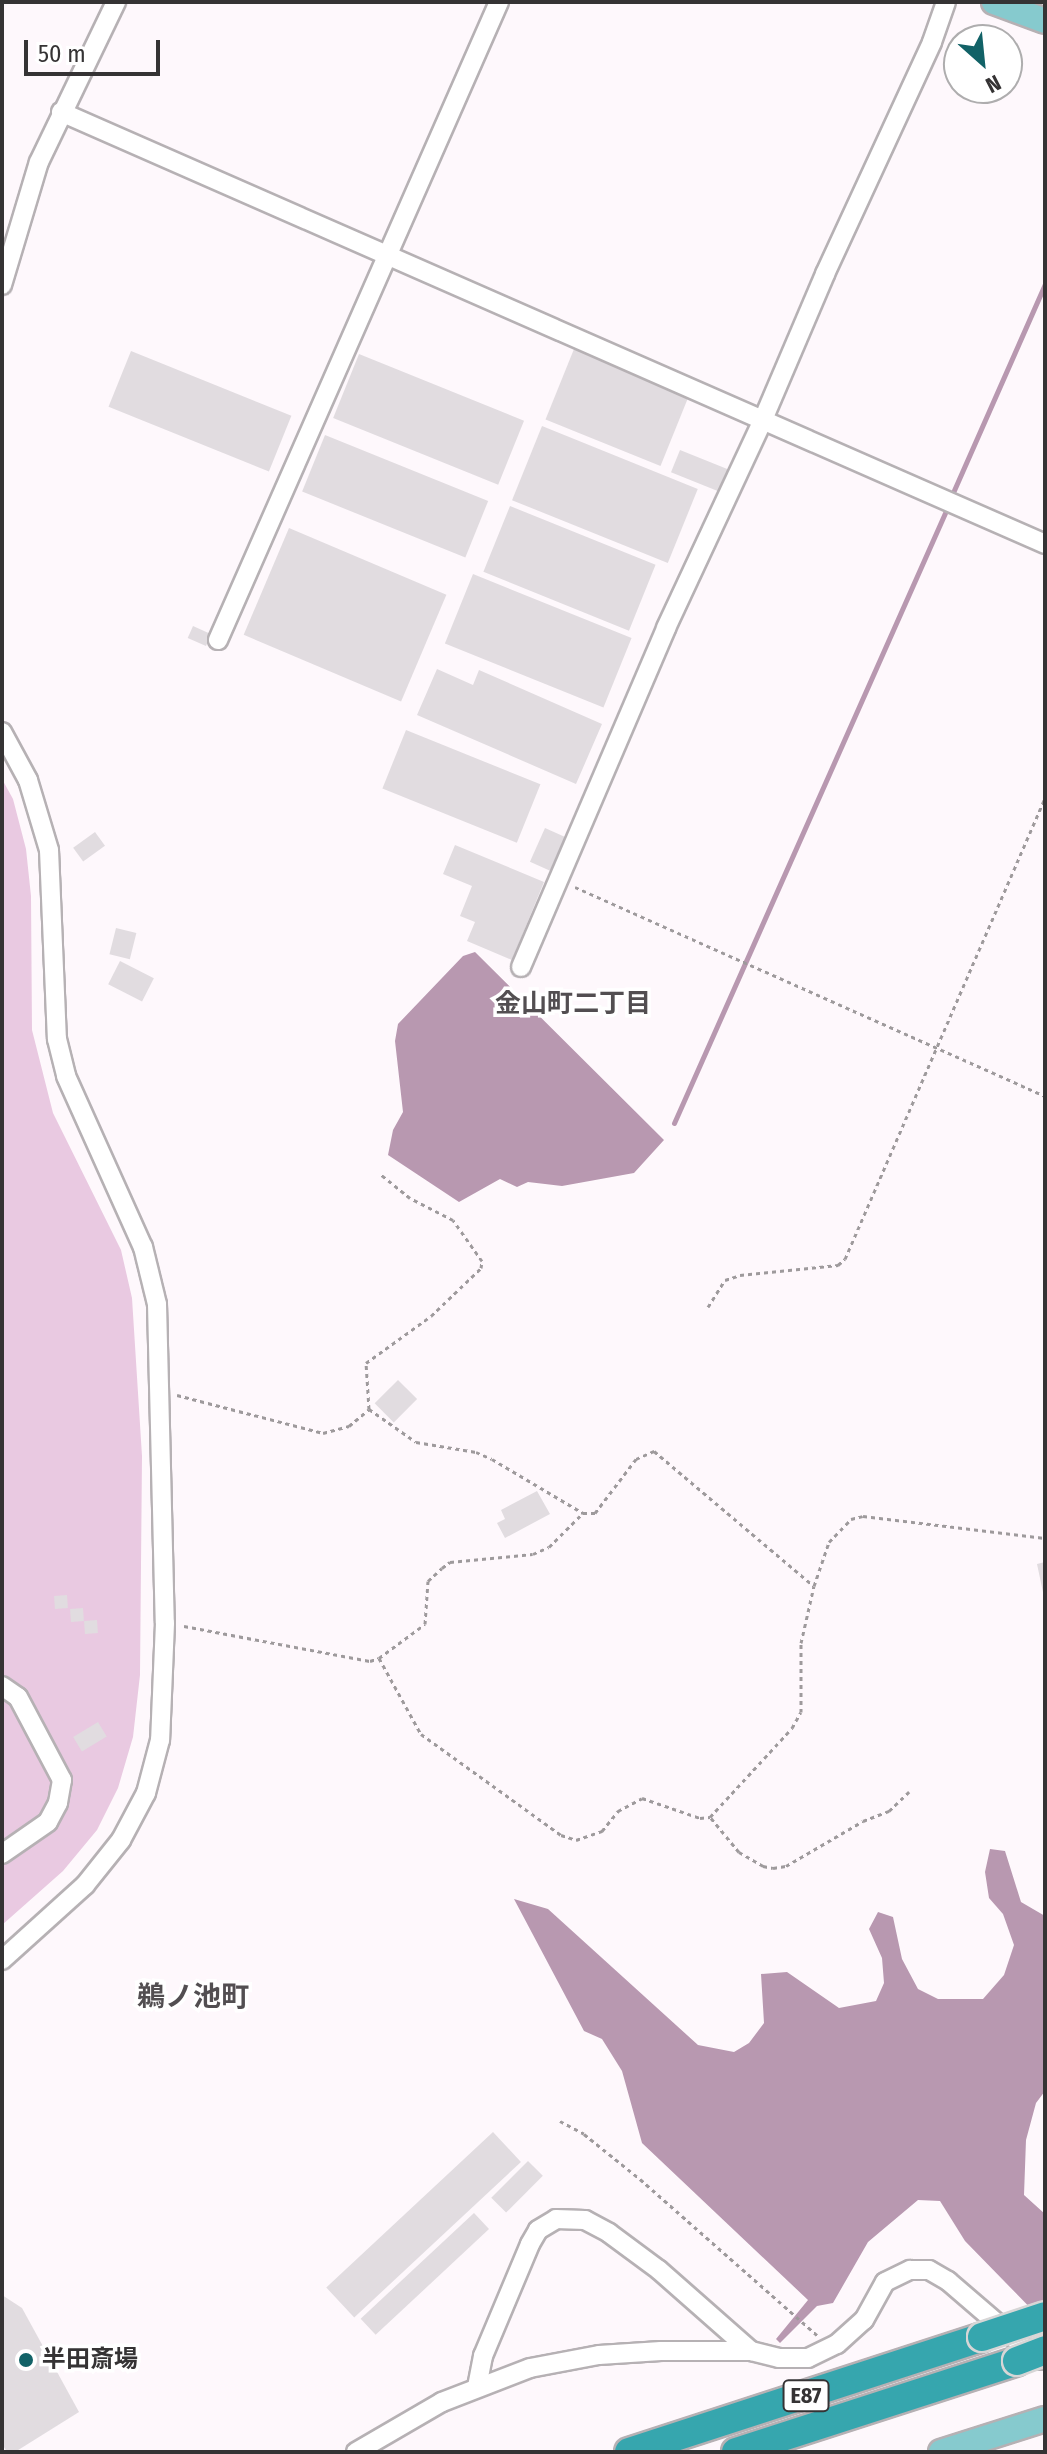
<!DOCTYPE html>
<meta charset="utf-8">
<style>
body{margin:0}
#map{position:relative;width:1047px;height:2454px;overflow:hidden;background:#fef8fc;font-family:"Fira Sans Condensed","Noto Sans JP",sans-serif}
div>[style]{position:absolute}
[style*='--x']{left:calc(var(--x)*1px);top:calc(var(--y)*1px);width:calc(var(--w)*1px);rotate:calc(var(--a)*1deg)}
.green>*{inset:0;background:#e9c9e1}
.water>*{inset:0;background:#b898b0}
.stream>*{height:5px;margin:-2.5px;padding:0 2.5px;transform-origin:2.5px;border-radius:2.5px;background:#b898b0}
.building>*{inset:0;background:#e1dce0;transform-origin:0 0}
.path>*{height:3px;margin-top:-1.5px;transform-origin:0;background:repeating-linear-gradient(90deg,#9e9a9c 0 4px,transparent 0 8px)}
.roads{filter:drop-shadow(2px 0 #b6b1b4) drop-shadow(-2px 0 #b6b1b4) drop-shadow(0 2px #b6b1b4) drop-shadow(0 -2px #b6b1b4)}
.minor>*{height:18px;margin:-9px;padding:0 9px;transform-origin:9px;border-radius:9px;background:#fff}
.major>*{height:24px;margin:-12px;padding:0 12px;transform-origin:12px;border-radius:12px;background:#86cace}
.highway>*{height:28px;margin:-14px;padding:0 14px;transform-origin:14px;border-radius:14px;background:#36a6ae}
.bridges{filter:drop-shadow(2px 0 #d7d6d6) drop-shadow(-2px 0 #d7d6d6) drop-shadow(0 2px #d7d6d6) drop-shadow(0 -2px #d7d6d6)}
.highway-bridge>*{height:28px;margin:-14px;padding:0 14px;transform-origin:14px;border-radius:14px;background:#36a6ae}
.dots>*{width:22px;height:22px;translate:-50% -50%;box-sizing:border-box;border:4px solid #fff;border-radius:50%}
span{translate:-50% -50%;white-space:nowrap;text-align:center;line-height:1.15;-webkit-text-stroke:7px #fff;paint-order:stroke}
.shield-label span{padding:2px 6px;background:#fff;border:2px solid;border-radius:6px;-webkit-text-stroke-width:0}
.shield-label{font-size:22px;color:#353334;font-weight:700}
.poi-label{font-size:24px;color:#353334;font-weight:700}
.left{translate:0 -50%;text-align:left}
.neighbourhood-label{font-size:26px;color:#524e51;font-weight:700}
.quarter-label{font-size:28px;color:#524e51;font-weight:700}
.frame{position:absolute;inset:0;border:4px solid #353334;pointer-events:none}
.north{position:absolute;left:943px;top:24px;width:80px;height:80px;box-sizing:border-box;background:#fff;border:2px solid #aeadae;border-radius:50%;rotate:153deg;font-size:22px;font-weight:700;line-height:32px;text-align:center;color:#353334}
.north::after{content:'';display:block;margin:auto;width:28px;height:36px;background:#126267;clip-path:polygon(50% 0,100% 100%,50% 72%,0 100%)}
.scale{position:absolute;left:24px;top:40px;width:136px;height:36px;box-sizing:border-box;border:4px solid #353334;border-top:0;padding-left:10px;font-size:24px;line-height:28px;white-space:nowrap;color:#353334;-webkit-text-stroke:6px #fff;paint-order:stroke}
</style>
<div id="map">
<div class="green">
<i style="clip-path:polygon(2px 779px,13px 799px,26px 849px,31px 896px,32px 1030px,53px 1113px,121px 1250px,132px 1298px,142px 1456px,140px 1675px,133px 1737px,118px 1788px,97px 1830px,63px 1871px,2px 1925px)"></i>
</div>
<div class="water">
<i style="clip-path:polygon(475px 952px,664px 1140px,634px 1173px,562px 1186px,528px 1182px,517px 1187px,500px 1179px,459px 1202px,388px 1155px,393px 1130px,403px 1112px,395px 1041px,398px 1024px,463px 956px)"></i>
<i style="clip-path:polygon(990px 1849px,1005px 1851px,1021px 1902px,1045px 1916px,1045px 2091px,1036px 2103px,1026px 2140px,1024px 2195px,1045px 2214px,1045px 2323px,965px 2241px,940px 2201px,918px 2200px,868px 2242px,833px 2303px,817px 2306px,780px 2343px,776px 2339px,808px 2300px,642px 2143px,622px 2071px,602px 2039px,584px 2031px,514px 1899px,548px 1909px,698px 2045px,734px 2052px,749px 2043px,764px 2023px,761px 1974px,787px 1972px,839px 2008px,876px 2001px,884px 1983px,882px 1958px,869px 1929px,878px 1912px,893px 1917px,902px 1959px,918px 1989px,938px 1999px,983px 1999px,1004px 1975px,1014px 1945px,1003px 1914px,989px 1898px,985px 1872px)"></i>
</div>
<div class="stream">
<i style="--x:951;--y:497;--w:233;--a:-66.2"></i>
<i style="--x:674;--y:1123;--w:675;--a:-66.05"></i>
</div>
<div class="building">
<i style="left:574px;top:349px;width:124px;height:76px;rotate:22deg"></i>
<i style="left:131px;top:351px;width:173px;height:60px;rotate:22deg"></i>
<i style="left:359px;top:354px;width:178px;height:69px;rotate:22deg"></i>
<i style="left:542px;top:426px;width:168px;height:80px;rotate:22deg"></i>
<i style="left:325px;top:435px;width:176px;height:61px;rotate:22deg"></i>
<i style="left:680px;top:450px;width:55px;height:24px;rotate:22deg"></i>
<i style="left:510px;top:506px;width:157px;height:71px;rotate:22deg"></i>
<i style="left:289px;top:528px;width:171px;height:116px;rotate:23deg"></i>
<i style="left:473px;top:574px;width:171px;height:75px;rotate:22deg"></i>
<i style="left:193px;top:626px;width:20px;height:13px;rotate:24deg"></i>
<i style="clip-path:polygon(437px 669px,473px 685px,479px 670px,602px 724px,576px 784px,417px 715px)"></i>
<i style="left:406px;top:730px;width:145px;height:63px;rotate:22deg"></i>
<i style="left:545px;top:828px;width:22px;height:37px;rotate:24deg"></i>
<i style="left:95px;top:832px;width:17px;height:27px;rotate:54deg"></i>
<i style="clip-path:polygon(455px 845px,544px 882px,512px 960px,467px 941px,475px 922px,460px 916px,472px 886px,443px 874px)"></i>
<i style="left:116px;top:928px;width:21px;height:27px;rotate:14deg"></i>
<i style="left:120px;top:961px;width:38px;height:26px;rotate:27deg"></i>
<i style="left:398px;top:1380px;width:27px;height:33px;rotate:45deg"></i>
<i style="clip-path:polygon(537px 1491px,550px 1514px,505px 1538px,497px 1523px,505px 1519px,501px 1510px)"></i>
<i style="clip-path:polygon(1045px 1562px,1045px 1597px,1044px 1597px,1037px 1564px)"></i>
<i style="left:67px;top:1595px;width:13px;height:13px;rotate:86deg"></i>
<i style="left:83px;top:1608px;width:13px;height:13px;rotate:86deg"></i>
<i style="left:97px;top:1620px;width:13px;height:13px;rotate:86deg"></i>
<i style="left:98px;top:1722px;width:17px;height:29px;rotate:59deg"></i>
<i style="left:493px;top:2132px;width:41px;height:228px;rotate:47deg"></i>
<i style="left:528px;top:2161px;width:21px;height:52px;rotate:45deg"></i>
<i style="left:474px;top:2213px;width:22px;height:155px;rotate:47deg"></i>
<i style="clip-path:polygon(2px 2295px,22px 2308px,79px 2412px,15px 2452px,7px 2452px,2px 2444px)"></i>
</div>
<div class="path">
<i style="--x:575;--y:887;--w:514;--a:23.97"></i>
<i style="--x:708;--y:1307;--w:32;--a:-58"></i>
<i style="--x:725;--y:1280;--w:16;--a:-18"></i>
<i style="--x:740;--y:1275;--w:99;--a:-5.8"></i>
<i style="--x:838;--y:1265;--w:9;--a:-41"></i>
<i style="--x:845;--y:1259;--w:503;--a:-66.55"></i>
<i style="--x:177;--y:1395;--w:151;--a:14.6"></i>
<i style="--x:323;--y:1433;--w:27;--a:-15"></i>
<i style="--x:349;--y:1426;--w:26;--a:-40"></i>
<i style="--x:369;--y:1409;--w:57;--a:35.1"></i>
<i style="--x:416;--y:1442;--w:61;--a:9.5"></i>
<i style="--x:476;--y:1452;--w:17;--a:24"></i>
<i style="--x:492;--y:1459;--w:106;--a:30.7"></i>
<i style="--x:583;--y:1513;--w:12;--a:0"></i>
<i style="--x:595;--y:1513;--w:68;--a:-52.8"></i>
<i style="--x:636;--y:1459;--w:20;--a:-24"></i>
<i style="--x:654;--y:1451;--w:209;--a:40.2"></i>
<i style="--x:369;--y:1409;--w:46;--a:-93.7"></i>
<i style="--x:366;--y:1363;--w:80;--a:-35.9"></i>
<i style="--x:431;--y:1316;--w:69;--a:-43.8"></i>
<i style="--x:481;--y:1268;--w:7;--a:-82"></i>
<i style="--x:482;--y:1261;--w:50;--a:-125.3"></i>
<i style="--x:453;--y:1220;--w:48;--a:-152.9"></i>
<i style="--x:410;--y:1198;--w:38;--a:-141"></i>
<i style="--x:2;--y:1503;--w:12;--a:90"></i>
<i style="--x:184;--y:1626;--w:189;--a:10.7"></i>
<i style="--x:370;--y:1661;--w:9;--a:-18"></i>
<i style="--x:379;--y:1658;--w:87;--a:61.1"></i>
<i style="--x:421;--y:1734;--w:173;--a:35.8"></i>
<i style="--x:561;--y:1835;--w:16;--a:18"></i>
<i style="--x:576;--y:1840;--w:28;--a:-19"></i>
<i style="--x:602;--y:1831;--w:26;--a:-51"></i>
<i style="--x:618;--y:1811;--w:27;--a:-28"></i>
<i style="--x:642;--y:1798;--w:61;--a:19"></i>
<i style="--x:700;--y:1818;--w:10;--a:-6"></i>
<i style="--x:710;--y:1817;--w:121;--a:-47.3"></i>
<i style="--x:792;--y:1728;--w:18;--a:-61"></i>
<i style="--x:801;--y:1712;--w:69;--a:-90"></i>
<i style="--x:801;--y:1643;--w:58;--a:-77.2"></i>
<i style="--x:814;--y:1586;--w:46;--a:-71.2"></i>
<i style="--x:829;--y:1542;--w:32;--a:-46"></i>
<i style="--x:851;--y:1519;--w:12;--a:-14"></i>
<i style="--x:863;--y:1516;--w:183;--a:6.9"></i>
<i style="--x:379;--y:1658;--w:57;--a:-36.5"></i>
<i style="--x:425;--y:1624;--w:43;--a:-86"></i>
<i style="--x:428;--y:1581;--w:19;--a:-43"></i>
<i style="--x:442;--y:1568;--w:10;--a:-37"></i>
<i style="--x:450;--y:1562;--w:83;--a:-5.5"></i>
<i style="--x:533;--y:1554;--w:17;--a:-24"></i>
<i style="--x:549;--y:1547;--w:48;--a:-45"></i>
<i style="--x:711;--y:1818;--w:44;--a:50.5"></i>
<i style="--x:739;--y:1852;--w:28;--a:30"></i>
<i style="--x:763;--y:1866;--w:10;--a:11"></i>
<i style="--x:773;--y:1868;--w:13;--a:-9"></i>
<i style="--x:786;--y:1866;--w:89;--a:-30.3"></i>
<i style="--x:863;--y:1821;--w:28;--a:-21"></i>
<i style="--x:889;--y:1811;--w:28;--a:-44"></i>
<i style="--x:560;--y:2121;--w:27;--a:28"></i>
<i style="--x:584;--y:2134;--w:72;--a:38.8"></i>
<i style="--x:640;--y:2179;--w:236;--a:41.4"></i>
</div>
<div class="roads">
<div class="minor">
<i style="--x:61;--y:112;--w:1075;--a:23.7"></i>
<i style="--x:2;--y:285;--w:128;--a:-73.3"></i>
<i style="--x:39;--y:162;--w:178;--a:-64.3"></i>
<i style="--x:218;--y:640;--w:697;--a:-66.23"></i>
<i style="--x:2;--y:732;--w:55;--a:61.6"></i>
<i style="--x:28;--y:780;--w:73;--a:73.3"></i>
<i style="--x:49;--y:850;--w:189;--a:87.6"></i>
<i style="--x:57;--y:1039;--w:38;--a:76"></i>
<i style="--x:66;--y:1076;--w:188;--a:65.8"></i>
<i style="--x:143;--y:1247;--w:59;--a:76.2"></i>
<i style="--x:157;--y:1304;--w:319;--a:88.6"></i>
<i style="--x:165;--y:1623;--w:117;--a:92.4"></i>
<i style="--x:160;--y:1740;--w:55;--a:104.8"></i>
<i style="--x:146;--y:1793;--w:53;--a:118"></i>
<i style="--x:121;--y:1840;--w:58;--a:128.7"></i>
<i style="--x:85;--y:1885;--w:112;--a:137.9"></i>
<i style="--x:521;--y:967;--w:369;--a:-66.8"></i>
<i style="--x:666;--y:628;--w:227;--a:-65"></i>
<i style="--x:762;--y:422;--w:161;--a:-66.9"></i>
<i style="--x:825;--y:274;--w:255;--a:-65.2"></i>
<i style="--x:932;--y:42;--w:42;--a:-70.7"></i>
<i style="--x:2;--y:1686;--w:19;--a:35"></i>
<i style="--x:18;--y:1697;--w:94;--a:62.1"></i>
<i style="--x:62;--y:1780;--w:23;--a:100"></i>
<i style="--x:58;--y:1803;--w:21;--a:118"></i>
<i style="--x:48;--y:1822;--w:56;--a:145.2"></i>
<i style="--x:477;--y:2387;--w:32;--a:-79"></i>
<i style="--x:483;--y:2356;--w:121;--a:-67.2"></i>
<i style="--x:530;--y:2244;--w:16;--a:-60"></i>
<i style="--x:538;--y:2230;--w:21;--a:-31"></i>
<i style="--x:556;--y:2219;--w:29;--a:2"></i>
<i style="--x:585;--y:2220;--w:27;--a:28"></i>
<i style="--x:609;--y:2233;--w:62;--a:36.5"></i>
<i style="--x:659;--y:2270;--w:123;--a:41.4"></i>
<i style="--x:356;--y:2452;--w:99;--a:-30.2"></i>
<i style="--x:442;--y:2402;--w:94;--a:-21.1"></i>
<i style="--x:530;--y:2368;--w:70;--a:-10.7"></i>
<i style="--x:599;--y:2355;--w:62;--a:-3.7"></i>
<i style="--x:661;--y:2351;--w:90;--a:0"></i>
<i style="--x:751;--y:2351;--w:29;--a:14"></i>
<i style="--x:779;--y:2358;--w:29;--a:0"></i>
<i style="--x:808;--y:2358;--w:32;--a:-26"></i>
<i style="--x:837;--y:2344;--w:36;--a:-42"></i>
<i style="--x:864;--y:2320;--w:43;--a:-61.1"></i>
<i style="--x:885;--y:2282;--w:28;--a:-26"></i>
<i style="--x:910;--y:2270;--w:19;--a:0"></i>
<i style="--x:929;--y:2270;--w:22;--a:30"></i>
<i style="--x:948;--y:2281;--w:121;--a:40.7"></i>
</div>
<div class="major">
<i style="--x:994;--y:2;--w:54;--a:20.4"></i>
<i style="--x:941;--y:2452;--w:109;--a:-17.6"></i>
</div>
<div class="highway">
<i style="--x:629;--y:2452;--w:371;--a:-18"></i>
<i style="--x:736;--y:2452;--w:295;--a:-17.9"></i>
</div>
</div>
<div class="bridges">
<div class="highway-bridge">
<i style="--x:982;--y:2337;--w:66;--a:-18.4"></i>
<i style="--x:1017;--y:2361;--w:30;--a:-21"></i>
</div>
</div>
<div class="dots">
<i style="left:26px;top:2360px;background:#126267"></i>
</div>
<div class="shield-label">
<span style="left:806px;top:2396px">E87</span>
</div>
<div class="poi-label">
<span class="left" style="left:42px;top:2360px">半田斎場</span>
</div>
<div class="neighbourhood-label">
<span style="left:573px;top:1004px">金山町二丁目</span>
</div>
<div class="quarter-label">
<span style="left:193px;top:1997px">鵜ノ池町</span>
</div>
<div class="frame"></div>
<div class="north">N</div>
<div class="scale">50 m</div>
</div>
